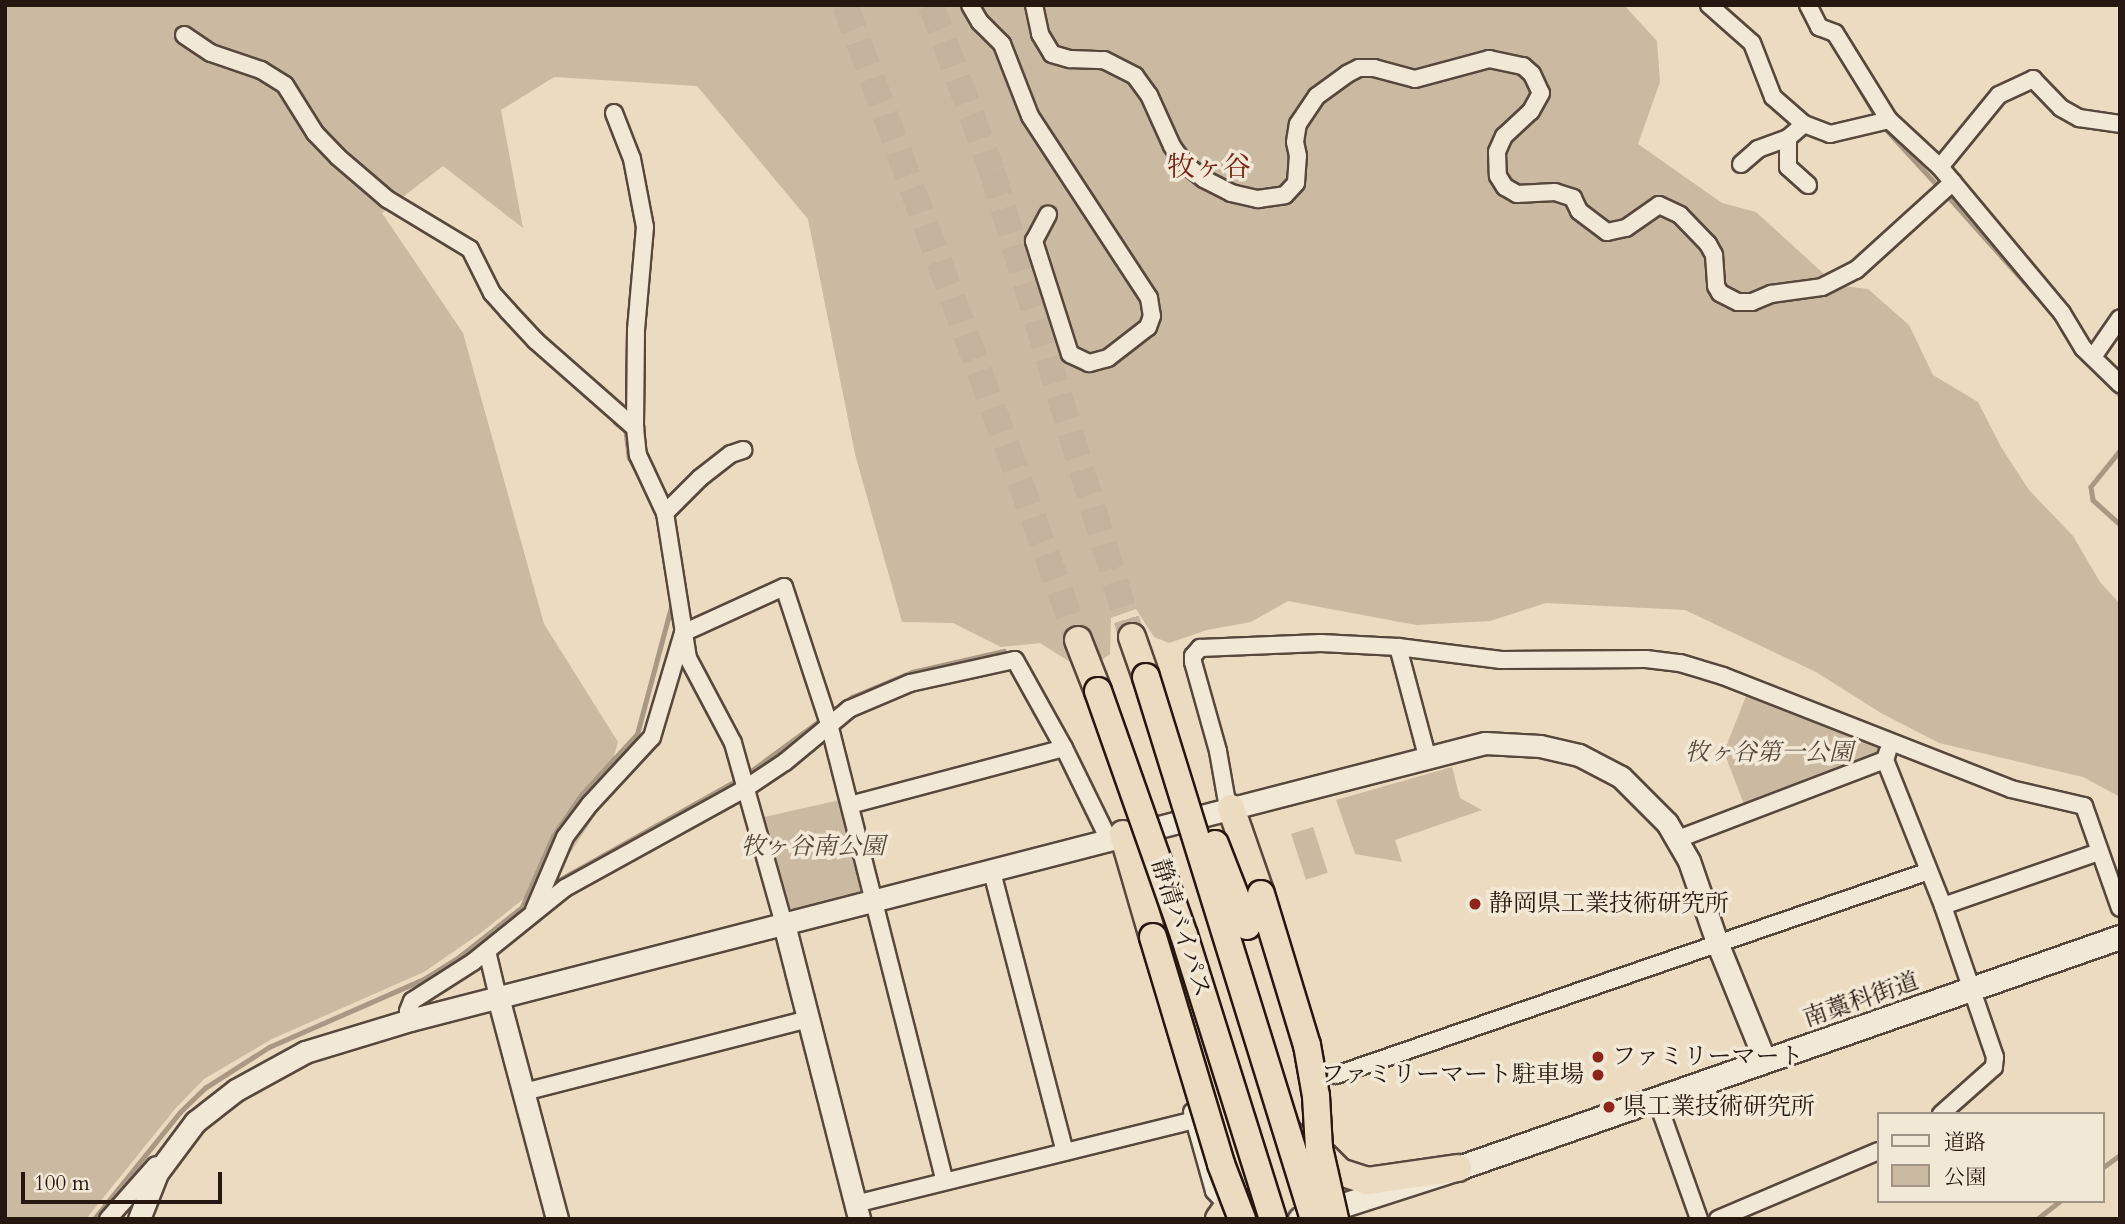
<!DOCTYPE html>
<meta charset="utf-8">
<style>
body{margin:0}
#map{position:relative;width:2125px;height:1224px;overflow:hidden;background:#ebdbc0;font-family:Cardo,"Noto Serif JP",serif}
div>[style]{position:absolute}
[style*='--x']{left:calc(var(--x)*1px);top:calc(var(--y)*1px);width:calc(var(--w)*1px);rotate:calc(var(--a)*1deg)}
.green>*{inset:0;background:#cabaa2;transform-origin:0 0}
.stream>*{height:4.5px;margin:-2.25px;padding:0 2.25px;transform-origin:2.25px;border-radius:2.25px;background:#a89884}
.trunk-tunnel>*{height:26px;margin-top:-13px;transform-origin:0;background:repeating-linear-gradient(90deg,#c4b49d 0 26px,transparent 0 39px)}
.roads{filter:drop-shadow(2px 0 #57483c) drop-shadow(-2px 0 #57483c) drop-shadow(0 2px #57483c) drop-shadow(0 -2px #57483c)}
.minor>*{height:16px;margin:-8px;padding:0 8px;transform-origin:8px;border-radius:8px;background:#f2e8d6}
.tertiary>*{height:21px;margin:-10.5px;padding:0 10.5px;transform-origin:10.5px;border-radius:10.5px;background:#f2e8d6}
.secondary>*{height:23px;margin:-11.5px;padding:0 11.5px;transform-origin:11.5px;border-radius:11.5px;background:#f2e8d6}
.trunk>*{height:26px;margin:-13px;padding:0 13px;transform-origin:13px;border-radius:13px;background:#ebdbc0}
.bridges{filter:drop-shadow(2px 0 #261710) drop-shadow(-2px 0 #261710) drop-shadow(0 2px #261710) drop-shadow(0 -2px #261710)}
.trunk-bridge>*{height:26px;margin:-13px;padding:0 13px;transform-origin:13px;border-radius:13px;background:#ebdbc0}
.dots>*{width:19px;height:19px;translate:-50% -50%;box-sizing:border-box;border:4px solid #f2e8d6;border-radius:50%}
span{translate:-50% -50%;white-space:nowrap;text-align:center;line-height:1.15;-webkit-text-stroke:7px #f2e8d6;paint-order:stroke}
.park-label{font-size:24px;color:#57483c;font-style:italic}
.poi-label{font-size:24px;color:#261710}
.left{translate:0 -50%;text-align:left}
.right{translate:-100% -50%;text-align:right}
.street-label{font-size:24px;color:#261710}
.quarter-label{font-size:28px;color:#7a1f14}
.frame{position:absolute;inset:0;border:7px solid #261710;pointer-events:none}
.legend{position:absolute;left:1877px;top:1112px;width:228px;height:91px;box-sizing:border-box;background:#f2e8d6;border:2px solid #a09487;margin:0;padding:9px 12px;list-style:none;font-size:21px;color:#261710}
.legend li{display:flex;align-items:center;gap:14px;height:35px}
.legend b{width:35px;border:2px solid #a09487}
.scale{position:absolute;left:21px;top:1172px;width:201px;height:32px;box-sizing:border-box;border:4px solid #261710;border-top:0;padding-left:9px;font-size:21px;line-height:24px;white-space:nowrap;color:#261710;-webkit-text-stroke:5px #f2e8d6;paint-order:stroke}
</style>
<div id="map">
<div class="green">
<i style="clip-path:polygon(5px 5px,1624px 5px,1657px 41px,1660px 82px,1638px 144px,1722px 203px,1756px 212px,1836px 285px,1868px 289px,1909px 325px,1933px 375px,1978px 402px,2001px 447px,2029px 490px,2073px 536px,2100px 582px,2120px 604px,2120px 797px,2083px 777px,1939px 743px,1881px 713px,1816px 672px,1685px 610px,1546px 603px,1490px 621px,1416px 625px,1288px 601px,1251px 622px,1207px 630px,1169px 643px,1154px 637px,1136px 609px,1111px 618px,1110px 654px,1091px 668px,1070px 662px,1040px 643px,1001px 647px,953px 623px,902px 622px,855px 454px,808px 219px,697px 86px,554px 77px,501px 110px,523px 228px,443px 166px,382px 213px,463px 333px,544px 624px,618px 742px,599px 809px,571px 852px,536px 889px,482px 932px,424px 972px,272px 1039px,204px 1079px,175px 1109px,86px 1219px,5px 1219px)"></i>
<i style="clip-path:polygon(1746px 696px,1879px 748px,1879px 757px,1745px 807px,1724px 752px)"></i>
<i style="clip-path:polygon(1452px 767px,1460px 798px,1482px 810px,1395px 840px,1402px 862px,1355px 854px,1336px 800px)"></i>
<i style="clip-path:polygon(840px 800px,865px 895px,795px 912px,789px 906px,764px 817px)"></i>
<i style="left:1313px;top:827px;width:48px;height:23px;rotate:72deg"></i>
</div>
<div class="stream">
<i style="--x:1848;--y:68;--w:58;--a:59.9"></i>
<i style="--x:1882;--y:125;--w:86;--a:47.4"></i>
<i style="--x:1946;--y:194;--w:135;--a:48.3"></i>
<i style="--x:2078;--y:353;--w:59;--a:45"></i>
<i style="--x:615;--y:422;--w:14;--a:39"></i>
<i style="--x:626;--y:431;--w:26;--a:83"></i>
<i style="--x:629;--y:457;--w:18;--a:61"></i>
<i style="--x:2120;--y:451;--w:46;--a:128.9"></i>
<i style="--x:2091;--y:487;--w:13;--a:81"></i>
<i style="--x:2093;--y:500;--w:36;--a:42"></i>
<i style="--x:747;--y:774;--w:130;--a:-36.3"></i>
<i style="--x:852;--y:697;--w:65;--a:-22.6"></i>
<i style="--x:912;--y:672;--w:94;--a:-12.9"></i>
<i style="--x:552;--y:884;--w:214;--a:-29.3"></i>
<i style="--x:522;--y:907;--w:77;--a:-66.4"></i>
<i style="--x:553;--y:836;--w:51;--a:-55.4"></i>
<i style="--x:582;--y:794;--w:81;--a:-47.5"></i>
<i style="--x:637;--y:734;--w:139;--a:-75"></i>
<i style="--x:2102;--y:1168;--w:22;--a:-36"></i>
<i style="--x:94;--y:1219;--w:137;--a:-51.2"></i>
<i style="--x:180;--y:1112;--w:35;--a:-44"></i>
<i style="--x:205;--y:1088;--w:76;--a:-32.6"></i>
<i style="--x:269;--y:1047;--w:169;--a:-23.7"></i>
<i style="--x:424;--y:979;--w:36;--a:-32"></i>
<i style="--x:455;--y:960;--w:97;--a:-38.3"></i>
<i style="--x:2037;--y:1219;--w:29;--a:-38"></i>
</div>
<div class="trunk-tunnel">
<i style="--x:845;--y:5;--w:676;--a:69.85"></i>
<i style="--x:931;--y:5;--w:177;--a:69.8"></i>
<i style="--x:992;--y:171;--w:487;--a:73.3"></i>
</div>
<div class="roads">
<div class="minor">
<i style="--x:970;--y:5;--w:20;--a:60"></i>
<i style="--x:980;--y:22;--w:31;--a:45"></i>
<i style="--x:1002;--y:44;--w:77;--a:68.7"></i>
<i style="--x:1030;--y:116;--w:217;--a:56.8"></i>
<i style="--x:1149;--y:298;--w:18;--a:81"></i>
<i style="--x:1152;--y:316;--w:12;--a:110"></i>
<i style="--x:1148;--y:327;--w:51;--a:142.2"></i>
<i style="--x:1108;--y:358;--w:20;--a:165"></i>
<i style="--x:1089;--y:363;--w:21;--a:-155"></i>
<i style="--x:1070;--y:354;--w:119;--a:-107.7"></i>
<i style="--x:1034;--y:241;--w:30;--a:-62"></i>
<i style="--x:1034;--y:5;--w:30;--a:78"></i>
<i style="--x:1040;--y:34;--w:23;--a:59"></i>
<i style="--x:1052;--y:54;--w:19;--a:16"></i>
<i style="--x:1070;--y:59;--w:34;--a:2"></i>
<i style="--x:1104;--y:60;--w:35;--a:27"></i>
<i style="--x:1135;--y:76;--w:24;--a:54"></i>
<i style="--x:1149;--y:95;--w:56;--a:65.7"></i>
<i style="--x:1172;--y:146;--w:21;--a:55"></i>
<i style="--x:1184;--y:163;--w:26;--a:39"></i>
<i style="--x:1204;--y:179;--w:30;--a:27"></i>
<i style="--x:1231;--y:193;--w:28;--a:13"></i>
<i style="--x:1258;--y:199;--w:27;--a:-8"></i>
<i style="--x:1285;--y:195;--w:16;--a:-47"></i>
<i style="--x:1296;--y:183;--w:27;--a:-86"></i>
<i style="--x:1298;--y:156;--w:14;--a:-102"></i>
<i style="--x:1295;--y:142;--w:18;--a:-81"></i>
<i style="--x:1298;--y:124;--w:34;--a:-56"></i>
<i style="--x:1317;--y:96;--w:37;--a:-36"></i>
<i style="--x:1347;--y:74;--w:13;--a:-27"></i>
<i style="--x:1359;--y:68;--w:15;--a:0"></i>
<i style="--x:1374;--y:68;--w:42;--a:15"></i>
<i style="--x:1415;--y:79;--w:77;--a:-15.1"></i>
<i style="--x:1489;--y:59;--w:35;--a:12"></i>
<i style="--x:1523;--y:66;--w:12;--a:42"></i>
<i style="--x:1532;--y:74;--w:21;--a:65"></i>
<i style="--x:1541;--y:93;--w:21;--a:119"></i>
<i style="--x:1531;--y:111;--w:37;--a:137"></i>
<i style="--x:1504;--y:136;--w:17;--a:114"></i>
<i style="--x:1497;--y:152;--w:24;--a:88"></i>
<i style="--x:1498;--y:176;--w:13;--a:58"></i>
<i style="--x:1505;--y:187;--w:14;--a:30"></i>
<i style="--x:1517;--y:194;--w:38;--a:-3"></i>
<i style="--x:1555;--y:192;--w:19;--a:18"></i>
<i style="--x:1573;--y:198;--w:14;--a:65"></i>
<i style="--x:1579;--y:211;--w:35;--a:37"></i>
<i style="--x:1607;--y:232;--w:19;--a:-12"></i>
<i style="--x:1626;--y:228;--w:40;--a:-34.9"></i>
<i style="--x:1659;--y:205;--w:23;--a:25"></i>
<i style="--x:1680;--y:215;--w:40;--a:46"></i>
<i style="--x:1708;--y:244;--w:13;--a:61"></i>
<i style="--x:1714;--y:255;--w:31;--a:86"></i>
<i style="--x:1716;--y:286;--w:8;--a:60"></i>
<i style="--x:1720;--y:293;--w:20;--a:27"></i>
<i style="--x:1738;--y:302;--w:14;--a:0"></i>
<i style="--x:1752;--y:302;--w:21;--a:-23"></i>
<i style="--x:1771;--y:294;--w:51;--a:-7.8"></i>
<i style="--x:1822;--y:287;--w:38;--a:-27"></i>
<i style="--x:1856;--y:270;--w:131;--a:-42.2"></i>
<i style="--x:1709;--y:5;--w:57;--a:41.5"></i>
<i style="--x:1752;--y:43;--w:58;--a:68.7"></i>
<i style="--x:1773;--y:97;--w:41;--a:41.1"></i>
<i style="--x:1804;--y:124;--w:28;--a:21"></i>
<i style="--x:1830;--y:134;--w:61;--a:-13.3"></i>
<i style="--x:1808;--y:5;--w:25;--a:63"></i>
<i style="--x:1819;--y:27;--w:17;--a:21"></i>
<i style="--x:1835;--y:33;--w:102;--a:58.2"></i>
<i style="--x:1889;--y:120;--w:69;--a:42.7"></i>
<i style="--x:1940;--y:167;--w:190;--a:50.1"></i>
<i style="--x:2062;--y:313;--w:41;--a:59"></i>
<i style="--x:2083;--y:348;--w:52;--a:44.2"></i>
<i style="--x:184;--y:35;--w:32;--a:34"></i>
<i style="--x:211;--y:53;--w:53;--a:18.8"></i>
<i style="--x:261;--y:70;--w:28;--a:32"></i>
<i style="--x:285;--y:85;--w:57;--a:58"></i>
<i style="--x:315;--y:133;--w:33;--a:46"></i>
<i style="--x:338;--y:157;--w:65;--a:40.6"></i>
<i style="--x:387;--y:199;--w:97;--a:31.1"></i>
<i style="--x:470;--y:249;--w:49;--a:63.4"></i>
<i style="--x:492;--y:293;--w:24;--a:48"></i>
<i style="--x:508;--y:311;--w:41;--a:47"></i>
<i style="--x:536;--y:341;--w:132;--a:41.3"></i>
<i style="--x:614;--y:113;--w:49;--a:68.6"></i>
<i style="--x:632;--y:159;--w:69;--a:79.2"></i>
<i style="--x:645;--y:227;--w:103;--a:95"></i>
<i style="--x:636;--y:330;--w:98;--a:90.6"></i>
<i style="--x:635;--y:428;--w:27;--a:84"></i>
<i style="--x:638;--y:455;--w:64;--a:65"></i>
<i style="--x:665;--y:513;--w:147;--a:81"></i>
<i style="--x:688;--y:658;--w:96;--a:62.1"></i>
<i style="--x:733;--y:743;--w:188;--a:74.3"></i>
<i style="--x:1788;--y:138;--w:29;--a:90"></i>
<i style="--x:1788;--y:167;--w:27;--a:42"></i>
<i style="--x:1741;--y:164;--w:23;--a:-41"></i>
<i style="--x:1758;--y:149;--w:32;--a:-20"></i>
<i style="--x:1788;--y:138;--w:21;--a:-41"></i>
<i style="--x:1940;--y:167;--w:93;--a:-50.7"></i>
<i style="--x:1999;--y:95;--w:38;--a:-25"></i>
<i style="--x:2033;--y:79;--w:40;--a:46"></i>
<i style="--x:2061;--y:108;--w:21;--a:29"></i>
<i style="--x:2079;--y:118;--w:41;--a:8.3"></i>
<i style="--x:2093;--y:357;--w:47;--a:-55.3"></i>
<i style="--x:665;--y:513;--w:49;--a:-45"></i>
<i style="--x:700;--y:478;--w:39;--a:-38"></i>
<i style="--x:731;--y:454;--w:13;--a:-18"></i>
<i style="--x:1398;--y:647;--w:113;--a:75.1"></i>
<i style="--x:1885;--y:760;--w:157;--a:68.3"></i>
<i style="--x:1943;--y:906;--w:160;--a:71"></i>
<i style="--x:1995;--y:1057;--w:10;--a:96"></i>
<i style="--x:1994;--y:1067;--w:71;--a:138.4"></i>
<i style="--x:850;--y:805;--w:221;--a:-14.9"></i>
<i style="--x:1228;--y:808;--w:58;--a:-100"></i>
<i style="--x:1218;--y:751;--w:92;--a:-105.7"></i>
<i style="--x:1193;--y:662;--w:6;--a:-90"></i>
<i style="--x:1193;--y:656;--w:11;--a:-49"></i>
<i style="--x:1200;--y:648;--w:121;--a:-2.4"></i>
<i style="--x:1321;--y:643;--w:77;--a:3"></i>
<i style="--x:1398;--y:647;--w:104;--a:7.2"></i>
<i style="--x:1501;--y:660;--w:145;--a:-0.4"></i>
<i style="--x:1646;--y:659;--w:34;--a:7"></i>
<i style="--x:1680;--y:663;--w:45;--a:16.8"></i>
<i style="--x:1723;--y:676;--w:309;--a:21.4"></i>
<i style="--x:2011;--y:789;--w:75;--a:13.1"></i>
<i style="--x:2084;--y:806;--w:108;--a:70.6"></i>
<i style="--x:1678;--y:839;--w:222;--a:-20.9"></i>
<i style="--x:1885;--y:760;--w:9;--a:-72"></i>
<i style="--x:992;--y:872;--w:289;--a:75.4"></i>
<i style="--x:1943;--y:906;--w:165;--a:-19.1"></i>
<i style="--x:534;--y:910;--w:79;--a:-67"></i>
<i style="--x:565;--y:837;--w:41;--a:-52.9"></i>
<i style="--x:590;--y:804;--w:91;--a:-47.2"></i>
<i style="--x:652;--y:737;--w:109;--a:-73.4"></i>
<i style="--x:683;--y:633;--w:111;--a:-24.5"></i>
<i style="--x:784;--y:587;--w:144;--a:71.8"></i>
<i style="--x:829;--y:724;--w:470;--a:75.8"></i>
<i style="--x:487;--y:951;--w:47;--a:76.6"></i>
<i style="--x:410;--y:1020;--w:9;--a:-103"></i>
<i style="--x:408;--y:1011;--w:11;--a:-68"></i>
<i style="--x:412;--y:1001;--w:72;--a:-32.6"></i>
<i style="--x:473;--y:962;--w:118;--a:-38.8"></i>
<i style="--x:565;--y:888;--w:207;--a:-28.9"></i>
<i style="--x:746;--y:788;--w:47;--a:-33.7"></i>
<i style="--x:785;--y:762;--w:83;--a:-39.6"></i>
<i style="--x:849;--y:709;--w:66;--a:-23.1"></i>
<i style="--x:910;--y:683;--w:107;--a:-12.4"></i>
<i style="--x:1015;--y:660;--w:101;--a:60.9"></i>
<i style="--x:1064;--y:748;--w:100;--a:63.9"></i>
<i style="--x:1336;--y:1075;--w:627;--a:-18.98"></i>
<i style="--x:524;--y:1092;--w:294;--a:-14.4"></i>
<i style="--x:1656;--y:1098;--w:128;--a:70.4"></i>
<i style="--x:1192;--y:1112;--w:82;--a:74.4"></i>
<i style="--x:1214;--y:1191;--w:21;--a:47"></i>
<i style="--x:855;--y:1204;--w:349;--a:-13.9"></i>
<i style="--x:108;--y:1219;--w:72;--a:-48.4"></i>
<i style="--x:1718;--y:1219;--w:174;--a:-23"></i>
</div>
<div class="tertiary">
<i style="--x:784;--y:924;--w:304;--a:75.7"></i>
<i style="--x:498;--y:997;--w:230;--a:75.1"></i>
<i style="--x:139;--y:1219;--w:49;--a:-68.6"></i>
<i style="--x:157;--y:1173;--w:64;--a:-53.3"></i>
<i style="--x:195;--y:1122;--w:52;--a:-38"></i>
<i style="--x:236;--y:1090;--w:79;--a:-28.8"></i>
<i style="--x:305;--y:1052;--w:110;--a:-16.9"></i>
<i style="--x:410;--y:1020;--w:1110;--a:-14.45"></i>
<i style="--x:1485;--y:743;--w:55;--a:3.1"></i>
<i style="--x:1540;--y:746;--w:40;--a:13"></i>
<i style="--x:1579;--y:755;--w:47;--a:27.6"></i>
<i style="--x:1621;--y:777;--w:65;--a:45"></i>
<i style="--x:1667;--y:823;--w:44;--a:59.9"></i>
<i style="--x:1689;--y:861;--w:89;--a:71"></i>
<i style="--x:1718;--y:945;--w:125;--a:67.9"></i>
</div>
<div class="secondary">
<i style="--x:1300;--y:1219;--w:166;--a:-17.9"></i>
<i style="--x:1458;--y:1168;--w:701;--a:-19.24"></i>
</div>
<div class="trunk">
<i style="--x:1132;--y:637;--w:42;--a:70.7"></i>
<i style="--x:1078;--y:640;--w:55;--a:68.6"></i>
<i style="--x:1231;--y:808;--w:91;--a:70.8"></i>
<i style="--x:1123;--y:834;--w:107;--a:73.8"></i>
<i style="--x:1247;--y:926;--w:199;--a:71.2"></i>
<i style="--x:1170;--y:946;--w:233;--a:73.8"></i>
<i style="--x:1324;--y:1156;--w:23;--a:45"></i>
<i style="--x:1340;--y:1172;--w:28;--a:18"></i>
<i style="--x:1367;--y:1181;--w:92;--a:-8.1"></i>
<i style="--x:1219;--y:1219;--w:16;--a:-55"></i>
<i style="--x:1228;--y:1206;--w:28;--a:-73"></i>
</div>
</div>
<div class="bridges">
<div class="trunk-bridge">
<i style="--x:1146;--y:677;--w:567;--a:72.78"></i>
<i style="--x:1098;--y:691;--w:259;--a:70.6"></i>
<i style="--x:1184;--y:935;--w:298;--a:72.6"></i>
<i style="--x:1215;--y:844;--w:88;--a:68.7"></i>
<i style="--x:1261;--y:894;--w:158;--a:73.1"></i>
<i style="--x:1307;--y:1045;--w:52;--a:80"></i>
<i style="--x:1316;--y:1096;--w:52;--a:86.7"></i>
<i style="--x:1319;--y:1148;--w:73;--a:77.3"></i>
<i style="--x:1153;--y:937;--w:237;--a:73.3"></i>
<i style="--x:1221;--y:1164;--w:59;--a:69.1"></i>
</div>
</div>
<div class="dots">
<i style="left:1475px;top:904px;background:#8f2418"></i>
<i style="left:1598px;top:1057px;background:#8f2418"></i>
<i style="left:1598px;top:1075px;background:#8f2418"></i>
<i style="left:1609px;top:1107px;background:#8f2418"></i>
</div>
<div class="park-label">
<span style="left:1769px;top:753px">牧ヶ谷第一公園</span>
<span style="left:813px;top:847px">牧ヶ谷南公園</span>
</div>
<div class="poi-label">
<span class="left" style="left:1489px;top:904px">静岡県工業技術研究所</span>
<span class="left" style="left:1612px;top:1057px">ファミリーマート</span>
<span class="right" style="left:1584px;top:1075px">ファミリーマート駐車場</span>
<span class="left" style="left:1623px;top:1107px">県工業技術研究所</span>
</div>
<div class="street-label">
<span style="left:1181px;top:928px;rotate:72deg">静清バイパス</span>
<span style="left:1861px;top:1000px;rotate:-19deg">南藁科街道</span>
</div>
<div class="quarter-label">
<span style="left:1209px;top:167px">牧ヶ谷</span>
</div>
<div class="frame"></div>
<ul class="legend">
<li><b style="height:9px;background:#f2e8d6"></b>道路</li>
<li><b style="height:19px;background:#cabaa2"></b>公園</li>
</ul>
<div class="scale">100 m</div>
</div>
